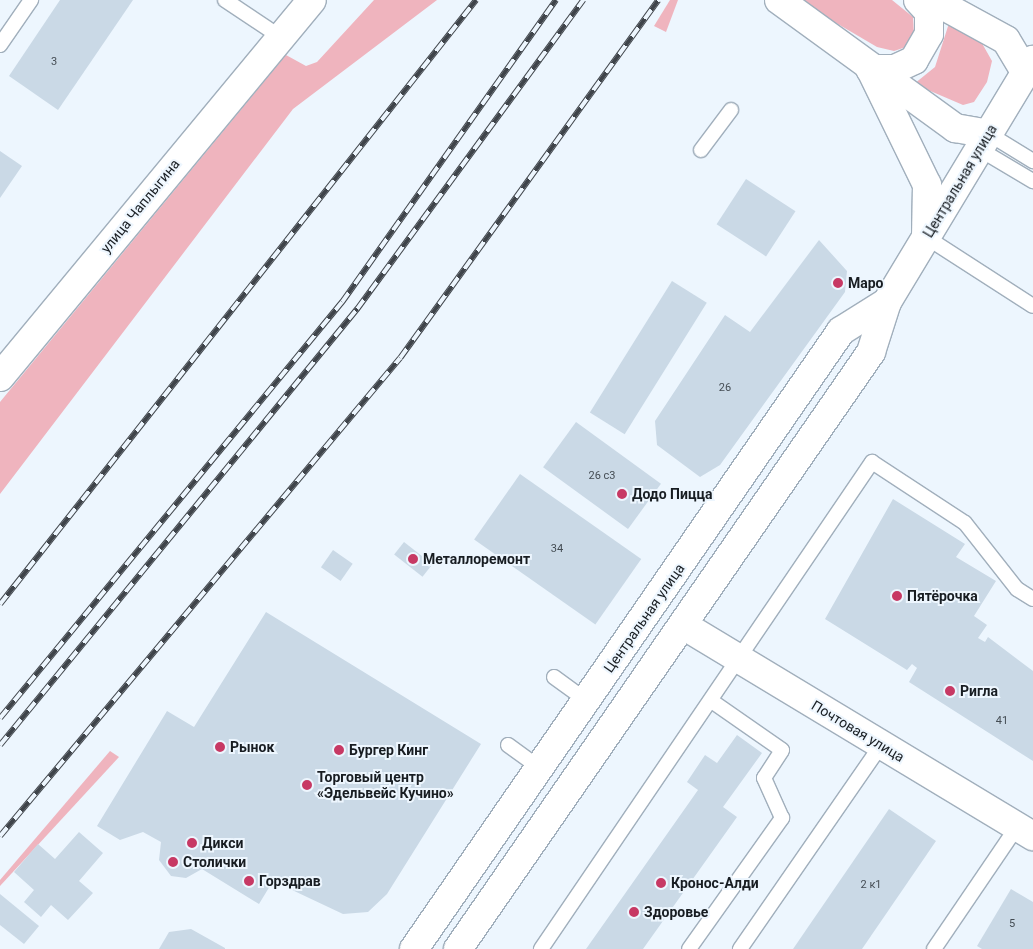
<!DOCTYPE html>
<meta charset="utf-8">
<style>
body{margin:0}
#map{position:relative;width:1033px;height:949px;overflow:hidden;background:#edf6fe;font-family:Roboto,sans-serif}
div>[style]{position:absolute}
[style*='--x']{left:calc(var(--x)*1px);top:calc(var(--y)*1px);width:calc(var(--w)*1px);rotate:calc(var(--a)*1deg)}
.green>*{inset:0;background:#efb4be}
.building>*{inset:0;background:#cad9e6;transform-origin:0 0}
.roads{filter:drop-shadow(1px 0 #a1afbc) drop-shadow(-1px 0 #a1afbc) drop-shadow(0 1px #a1afbc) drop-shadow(0 -1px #a1afbc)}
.lane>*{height:14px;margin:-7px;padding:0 7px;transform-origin:7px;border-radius:7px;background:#fff}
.secondary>*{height:28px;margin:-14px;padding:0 14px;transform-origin:14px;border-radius:14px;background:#fff}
.rail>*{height:5.5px;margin-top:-2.75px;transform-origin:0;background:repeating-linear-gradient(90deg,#edf6fe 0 11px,#3f444a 0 22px);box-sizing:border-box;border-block:1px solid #3f444a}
.dots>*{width:14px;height:14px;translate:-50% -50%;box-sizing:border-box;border:2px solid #edf6fe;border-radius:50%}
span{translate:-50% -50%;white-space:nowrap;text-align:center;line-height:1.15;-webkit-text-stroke:4px #edf6fe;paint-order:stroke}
.number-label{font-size:11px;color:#444c53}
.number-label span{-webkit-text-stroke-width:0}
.street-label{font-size:14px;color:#181d22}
.poi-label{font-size:14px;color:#181d22;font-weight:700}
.left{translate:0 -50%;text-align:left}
</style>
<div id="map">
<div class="green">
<i style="clip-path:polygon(374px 0,437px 0,293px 109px,0 494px,0 402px,286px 55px,306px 66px,317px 62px)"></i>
<i style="clip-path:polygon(670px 0,678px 0,666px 32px,654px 26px)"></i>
<i style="clip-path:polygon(797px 0,892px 0,913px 17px,914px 34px,909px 46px,894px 51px,877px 47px)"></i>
<i style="clip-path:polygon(950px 20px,979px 38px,992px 61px,987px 82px,974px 102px,963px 105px,914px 84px,935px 67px)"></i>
<i style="clip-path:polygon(110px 751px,119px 757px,0 886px,0 880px)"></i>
</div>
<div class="building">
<i style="clip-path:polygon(60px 0,133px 0,58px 110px,9px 76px)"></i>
<i style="clip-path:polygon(0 151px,22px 166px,0 198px)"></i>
<i style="left:746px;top:179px;width:59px;height:54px;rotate:33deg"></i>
<i style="clip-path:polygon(819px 240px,847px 271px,845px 292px,720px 465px,700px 477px,657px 445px,655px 421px,725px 315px,750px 332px)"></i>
<i style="left:672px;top:281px;width:41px;height:155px;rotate:32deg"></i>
<i style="left:576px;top:422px;width:105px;height:56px;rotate:36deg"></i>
<i style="left:520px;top:474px;width:148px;height:80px;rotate:35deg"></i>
<i style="clip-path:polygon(893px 499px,965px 544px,956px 557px,996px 581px,974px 616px,987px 625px,978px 638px,985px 642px,988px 637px,1033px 671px,1033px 761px,909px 682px,917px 668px,912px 664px,907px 670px,825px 619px)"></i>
<i style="left:404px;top:542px;width:36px;height:16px;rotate:38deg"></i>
<i style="left:333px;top:550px;width:24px;height:21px;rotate:35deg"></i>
<i style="clip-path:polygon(266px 612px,481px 744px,387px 894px,368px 912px,343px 914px,273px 881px,259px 904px,202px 869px,186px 878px,171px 876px,159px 860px,161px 842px,143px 832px,120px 840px,97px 826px,167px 711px,194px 727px)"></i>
<i style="clip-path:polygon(737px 735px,762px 753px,723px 807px,737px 817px,643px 949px,586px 949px,698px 790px,687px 782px,705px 755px,717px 763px)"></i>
<i style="clip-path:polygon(889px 809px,936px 841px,862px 949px,793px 949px)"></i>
<i style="clip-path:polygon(79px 832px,103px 853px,79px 881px,93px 893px,68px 920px,51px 905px,41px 917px,24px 902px,34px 890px,14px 872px,38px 844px,55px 859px)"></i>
<i style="clip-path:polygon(1011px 889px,1033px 902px,1033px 949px,982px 949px,977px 946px)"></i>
<i style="clip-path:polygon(0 894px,39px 926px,24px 944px,0 925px)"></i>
<i style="clip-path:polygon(191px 929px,225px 948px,225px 949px,159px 949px,169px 932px)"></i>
</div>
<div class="roads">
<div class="lane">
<i style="--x:225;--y:0;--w:65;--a:33.7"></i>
<i style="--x:0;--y:45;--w:55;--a:-55.4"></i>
<i style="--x:989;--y:134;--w:52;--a:31.5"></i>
<i style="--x:979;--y:149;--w:63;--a:30.7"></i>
<i style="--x:701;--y:150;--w:50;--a:-53.1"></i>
<i style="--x:926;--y:237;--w:127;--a:32.8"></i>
<i style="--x:554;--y:677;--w:41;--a:36"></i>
<i style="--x:508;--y:745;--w:39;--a:36"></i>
<i style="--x:541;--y:949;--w:589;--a:-55.8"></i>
<i style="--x:872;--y:462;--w:111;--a:33.3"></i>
<i style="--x:965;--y:523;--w:84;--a:51.8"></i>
<i style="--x:1017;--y:589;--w:19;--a:32"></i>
<i style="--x:689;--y:949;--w:161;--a:-54.6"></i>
<i style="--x:782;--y:818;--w:44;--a:-114.2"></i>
<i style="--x:764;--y:778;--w:33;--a:-57"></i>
<i style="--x:782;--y:750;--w:84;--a:-145.2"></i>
<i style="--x:740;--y:949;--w:248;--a:-55.3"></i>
<i style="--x:934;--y:949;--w:148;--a:-55.8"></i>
</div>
<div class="secondary">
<i style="--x:779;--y:0;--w:218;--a:36"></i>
<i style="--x:955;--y:128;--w:35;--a:10"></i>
<i style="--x:933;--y:0;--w:83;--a:28.7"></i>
<i style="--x:1006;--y:40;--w:39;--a:59"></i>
<i style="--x:870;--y:69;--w:25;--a:0"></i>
<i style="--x:895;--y:69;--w:21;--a:-25"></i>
<i style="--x:914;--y:60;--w:30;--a:-60"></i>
<i style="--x:929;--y:34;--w:22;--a:-90"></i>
<i style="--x:929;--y:12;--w:16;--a:-133"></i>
<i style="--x:871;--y:70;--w:128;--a:64"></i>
<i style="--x:927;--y:185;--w:52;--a:91.1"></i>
<i style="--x:0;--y:377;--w:489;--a:-50.4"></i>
<i style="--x:683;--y:625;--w:409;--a:31.1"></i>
<i style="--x:414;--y:949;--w:751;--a:-55.36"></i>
<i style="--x:841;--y:331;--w:54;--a:-32.2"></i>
<i style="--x:458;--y:949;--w:726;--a:-55.32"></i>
<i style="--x:871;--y:352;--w:52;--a:-72.3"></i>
<i style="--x:887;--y:302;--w:283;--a:-58.9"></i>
</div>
</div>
<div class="rail">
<i style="--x:0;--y:604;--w:769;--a:-51.76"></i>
<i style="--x:0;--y:718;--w:539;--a:-50.58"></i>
<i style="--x:342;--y:302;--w:370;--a:-54.7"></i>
<i style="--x:0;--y:745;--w:564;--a:-50.69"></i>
<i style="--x:357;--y:309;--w:383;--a:-53.8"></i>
<i style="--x:0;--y:836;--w:623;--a:-50.08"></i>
<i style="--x:400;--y:358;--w:441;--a:-54.2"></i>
</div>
<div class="dots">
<i style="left:838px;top:283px;background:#c73964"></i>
<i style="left:622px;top:494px;background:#c73964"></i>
<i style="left:413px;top:559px;background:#c73964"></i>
<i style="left:897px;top:596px;background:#c73964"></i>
<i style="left:950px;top:691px;background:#c73964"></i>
<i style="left:220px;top:747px;background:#c73964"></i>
<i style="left:339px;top:750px;background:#c73964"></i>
<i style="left:307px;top:785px;background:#c73964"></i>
<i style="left:192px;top:843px;background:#c73964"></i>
<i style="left:173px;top:862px;background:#c73964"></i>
<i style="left:249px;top:881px;background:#c73964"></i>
<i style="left:661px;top:883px;background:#c73964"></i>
<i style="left:634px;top:912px;background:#c73964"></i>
</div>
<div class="number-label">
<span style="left:54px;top:62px">3</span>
<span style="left:725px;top:388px">26</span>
<span style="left:602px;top:476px">26 с3</span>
<span style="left:557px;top:549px">34</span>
<span style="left:1002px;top:721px">41</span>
<span style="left:871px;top:885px">2 к1</span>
<span style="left:1012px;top:924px">5</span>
</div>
<div class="street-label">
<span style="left:960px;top:181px;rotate:-59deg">Центральная улица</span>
<span style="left:140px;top:206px;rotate:-51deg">улица Чаплыгина</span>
<span style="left:644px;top:618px;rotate:-55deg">Центральная улица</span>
<span style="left:858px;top:731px;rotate:31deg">Почтовая улица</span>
</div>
<div class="poi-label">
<span class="left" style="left:848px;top:283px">Маро</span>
<span class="left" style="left:632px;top:494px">Додо Пицца</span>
<span class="left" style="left:423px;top:559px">Металлоремонт</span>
<span class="left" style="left:907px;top:596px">Пятёрочка</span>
<span class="left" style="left:960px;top:691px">Ригла</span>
<span class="left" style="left:230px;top:747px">Рынок</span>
<span class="left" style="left:349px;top:750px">Бургер Кинг</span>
<span class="left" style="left:317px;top:785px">Торговый центр<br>«Эдельвейс Кучино»</span>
<span class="left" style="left:202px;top:843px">Дикси</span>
<span class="left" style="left:183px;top:862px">Столички</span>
<span class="left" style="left:259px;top:881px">Горздрав</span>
<span class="left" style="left:671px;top:883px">Кронос-Алди</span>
<span class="left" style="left:644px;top:912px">Здоровье</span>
</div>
</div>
